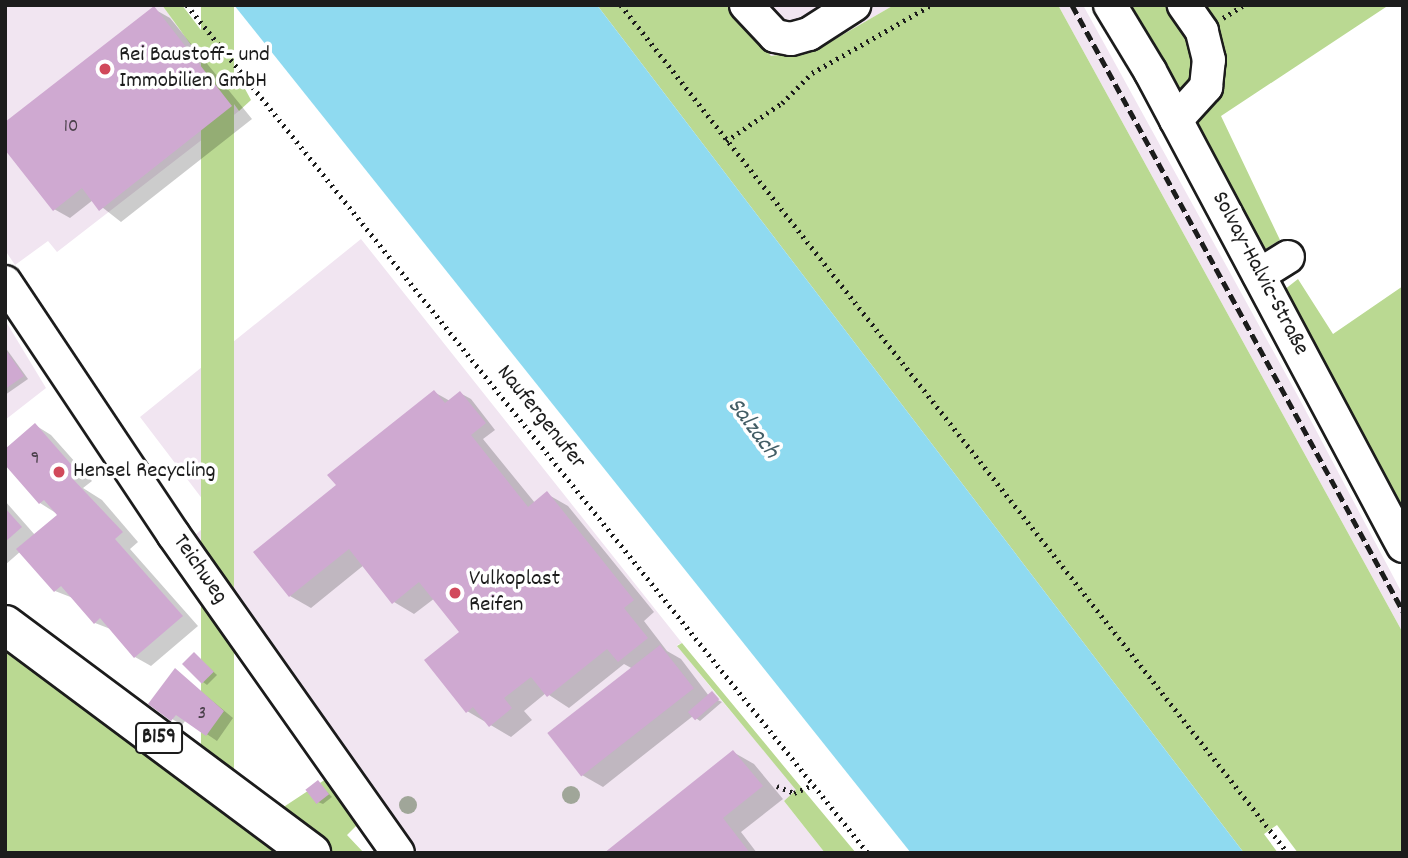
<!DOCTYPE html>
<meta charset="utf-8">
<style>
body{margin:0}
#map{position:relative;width:1408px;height:858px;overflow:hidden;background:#fff;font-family:Dekko,sans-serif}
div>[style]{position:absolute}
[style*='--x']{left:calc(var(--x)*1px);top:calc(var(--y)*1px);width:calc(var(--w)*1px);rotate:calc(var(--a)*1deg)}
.built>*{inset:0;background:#f1e5f1}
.green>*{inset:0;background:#bad992;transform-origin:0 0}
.water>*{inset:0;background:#8fdaf0}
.shadow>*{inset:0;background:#0003}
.building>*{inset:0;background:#cfa9d1;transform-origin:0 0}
.path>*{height:4.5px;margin-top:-2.25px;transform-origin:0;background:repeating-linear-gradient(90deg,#1c1c1c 0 2px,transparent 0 7px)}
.roads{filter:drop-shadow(2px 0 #1c1c1c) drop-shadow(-2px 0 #1c1c1c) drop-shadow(0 2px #1c1c1c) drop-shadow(0 -2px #1c1c1c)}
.minor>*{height:32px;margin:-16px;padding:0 16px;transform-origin:16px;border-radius:16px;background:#fff}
.major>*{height:38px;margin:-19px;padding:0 19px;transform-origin:19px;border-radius:19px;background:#fff}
.rail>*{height:5px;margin-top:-2.5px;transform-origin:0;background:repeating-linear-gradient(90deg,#1c1c1c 0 10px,transparent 0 15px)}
.trees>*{width:18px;height:18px;margin:-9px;border-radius:50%;background:#a0a699}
.dots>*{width:19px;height:19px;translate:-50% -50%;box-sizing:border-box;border:4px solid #fff;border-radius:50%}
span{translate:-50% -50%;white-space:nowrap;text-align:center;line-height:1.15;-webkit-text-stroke:7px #fff;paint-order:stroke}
.number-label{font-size:19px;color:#493f49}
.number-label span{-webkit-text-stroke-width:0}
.shield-label span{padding:2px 5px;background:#fff;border:2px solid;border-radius:5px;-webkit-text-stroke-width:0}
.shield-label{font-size:21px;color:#1c1c1c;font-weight:700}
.poi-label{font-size:23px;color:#1c1c1c}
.left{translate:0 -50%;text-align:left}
.street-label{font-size:23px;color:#1c1c1c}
.water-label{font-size:24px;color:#445e66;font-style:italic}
.frame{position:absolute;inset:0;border:7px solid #1c1c1c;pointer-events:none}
</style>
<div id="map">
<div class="built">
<i style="clip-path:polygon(5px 5px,162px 5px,239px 111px,57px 252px,48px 241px,15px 265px,5px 250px)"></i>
<i style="clip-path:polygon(728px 5px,894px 5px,818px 49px,771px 56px)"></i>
<i style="clip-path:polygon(1058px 5px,1083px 5px,1299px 398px,1403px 595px,1403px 633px)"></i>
<i style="clip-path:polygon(361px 239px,682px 643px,677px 645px,712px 689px,797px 790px,784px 801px,825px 853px,413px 853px,192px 547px,194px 536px,216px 517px,140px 417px)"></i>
<i style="clip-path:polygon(5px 320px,46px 388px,5px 420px)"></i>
</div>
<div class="green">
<i style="clip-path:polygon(162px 5px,182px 5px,244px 87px,251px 100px,239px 111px)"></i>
<i style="left:201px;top:5px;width:33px;height:1083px"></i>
<i style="clip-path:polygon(597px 5px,728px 5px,771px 56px,818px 49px,894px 5px,1058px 5px,1403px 633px,1403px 853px,1298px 853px,1277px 825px,1264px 834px,1278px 853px,1244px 853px)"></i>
<i style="clip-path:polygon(1137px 5px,1389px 5px,1221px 116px,1280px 240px,1262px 251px,1131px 9px)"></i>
<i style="clip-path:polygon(1298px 279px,1333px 334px,1403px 286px,1403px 526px,1284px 290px)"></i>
<i style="clip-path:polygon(682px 643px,796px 781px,856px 853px,825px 853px,784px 801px,796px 790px,677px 646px)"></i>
<i style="clip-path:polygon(5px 644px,229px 813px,277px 853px,5px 853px)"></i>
<i style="clip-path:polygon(326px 779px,359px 823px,347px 835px,364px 853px,331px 853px,279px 810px)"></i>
</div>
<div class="water">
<i style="clip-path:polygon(234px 5px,597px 5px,1244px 853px,911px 853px)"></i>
</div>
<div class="shadow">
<i style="clip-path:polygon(154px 9px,170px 18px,252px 119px,121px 222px,93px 200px,70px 218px,54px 209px)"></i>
<i style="clip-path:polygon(5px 347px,28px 379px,5px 395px)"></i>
<i style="clip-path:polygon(434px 392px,450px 401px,460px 393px,471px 399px,495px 430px,483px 439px,535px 503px,547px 494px,568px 506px,654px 612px,644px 621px,667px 651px,681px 659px,709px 696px,722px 702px,700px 721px,693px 716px,603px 787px,582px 775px,633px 669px,624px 664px,569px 708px,546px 693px,524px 711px,532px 720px,511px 737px,467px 711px,462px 632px,435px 598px,414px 614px,394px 602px,364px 565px,311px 608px,290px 596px,338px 485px)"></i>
<i style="clip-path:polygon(35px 425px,51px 435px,92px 481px,83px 488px,102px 500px,138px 542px,130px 549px,198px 626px,151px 666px,135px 657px,113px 630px,95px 623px,73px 598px,55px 591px,21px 551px,5px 565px,5px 501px,35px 535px,59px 515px,40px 503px)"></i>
<i style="clip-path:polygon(194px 654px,217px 675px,207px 685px,203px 682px)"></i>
<i style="clip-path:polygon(175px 670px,233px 718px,217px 741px,186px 720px,182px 725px,172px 719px)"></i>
<i style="clip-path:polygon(733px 752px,754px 764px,783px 799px,741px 832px,757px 853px,607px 853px)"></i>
<i style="clip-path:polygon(318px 783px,332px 797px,323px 804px,318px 802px)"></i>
</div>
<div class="building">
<i style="clip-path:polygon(154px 6px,232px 106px,99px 211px,82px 188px,53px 211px,5px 150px,5px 122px)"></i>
<i style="clip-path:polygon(5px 349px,24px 376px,5px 389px)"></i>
<i style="clip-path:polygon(434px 390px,445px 403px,460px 391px,486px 423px,471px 435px,528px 507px,547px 491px,634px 600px,624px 608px,648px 638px,618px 662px,607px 649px,547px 697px,531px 677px,504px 698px,512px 708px,489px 727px,473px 707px,466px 713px,424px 660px,459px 632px,419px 582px,392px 604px,349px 549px,289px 597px,253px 552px,336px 485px,327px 475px)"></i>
<i style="clip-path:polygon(35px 423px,77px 471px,71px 477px,123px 532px,115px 539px,183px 616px,134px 658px,100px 618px,94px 624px,61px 586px,54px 592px,16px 549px,57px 515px,44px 500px,39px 504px,5px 465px,5px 449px)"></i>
<i style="clip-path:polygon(5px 508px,22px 527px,5px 542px)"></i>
<i style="left:660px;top:645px;width:55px;height:143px;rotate:52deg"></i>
<i style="left:194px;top:652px;width:28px;height:17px;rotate:45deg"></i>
<i style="clip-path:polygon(175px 668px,224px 711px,206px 736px,176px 715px,171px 721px,148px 704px)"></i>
<i style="left:712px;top:691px;width:11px;height:32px;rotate:49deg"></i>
<i style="clip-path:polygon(733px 750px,763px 786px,723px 818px,750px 853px,604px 853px)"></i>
<i style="left:318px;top:780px;width:18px;height:16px;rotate:52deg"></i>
</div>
<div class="path">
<i style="--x:187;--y:5;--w:1088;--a:51.23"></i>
<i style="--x:621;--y:5;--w:1079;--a:51.81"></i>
<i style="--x:1223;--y:18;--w:25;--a:-32"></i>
<i style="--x:726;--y:141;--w:68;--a:-34.2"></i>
<i style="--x:782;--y:103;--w:42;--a:-45"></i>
<i style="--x:812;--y:73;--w:137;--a:-29.7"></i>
<i style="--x:777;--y:786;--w:18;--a:22"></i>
<i style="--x:794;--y:793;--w:21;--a:-23"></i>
</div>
<div class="roads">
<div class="minor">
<i style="--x:746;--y:5;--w:42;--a:46.9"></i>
<i style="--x:775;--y:36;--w:16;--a:11"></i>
<i style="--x:791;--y:39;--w:19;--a:-16"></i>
<i style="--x:809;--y:34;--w:54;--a:-32.8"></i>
<i style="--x:1110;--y:5;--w:77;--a:58.8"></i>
<i style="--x:1150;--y:71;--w:538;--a:61.96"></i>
<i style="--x:1176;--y:120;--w:45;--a:-47.7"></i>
<i style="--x:1206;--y:87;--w:27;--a:-84"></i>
<i style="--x:1209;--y:60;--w:30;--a:-104"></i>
<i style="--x:1202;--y:31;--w:32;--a:-125"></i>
<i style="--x:1259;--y:275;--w:34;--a:-32"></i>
<i style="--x:5;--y:282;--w:303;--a:56.3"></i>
<i style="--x:173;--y:534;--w:390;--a:54.8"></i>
</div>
<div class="major">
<i style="--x:5;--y:625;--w:382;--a:36.7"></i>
</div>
</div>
<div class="rail">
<i style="--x:1072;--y:5;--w:691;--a:61.36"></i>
</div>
<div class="trees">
<i style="left:571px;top:795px"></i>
<i style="left:408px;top:805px"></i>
</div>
<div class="dots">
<i style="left:105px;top:69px;background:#d1495b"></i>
<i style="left:59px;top:472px;background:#d1495b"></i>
<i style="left:455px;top:593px;background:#d1495b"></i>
</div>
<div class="number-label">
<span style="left:71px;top:128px">10</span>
<span style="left:35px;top:460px">9</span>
<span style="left:202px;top:715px">3</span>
</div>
<div class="shield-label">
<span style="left:159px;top:738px">B159</span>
</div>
<div class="poi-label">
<span class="left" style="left:119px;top:69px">Rei Baustoff- und<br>Immobilien GmbH</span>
<span class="left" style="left:73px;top:472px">Hensel Recycling</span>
<span class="left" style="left:469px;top:593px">Vulkoplast<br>Reifen</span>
</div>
<div class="street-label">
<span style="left:1259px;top:274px;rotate:62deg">Solvay-Halvic-Straße</span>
<span style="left:540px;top:418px;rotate:51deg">Naufergenufer</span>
<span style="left:199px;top:570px;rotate:55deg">Teichweg</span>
</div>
<div class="water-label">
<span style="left:752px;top:429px;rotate:53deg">Salzach</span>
</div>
<div class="frame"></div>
</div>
